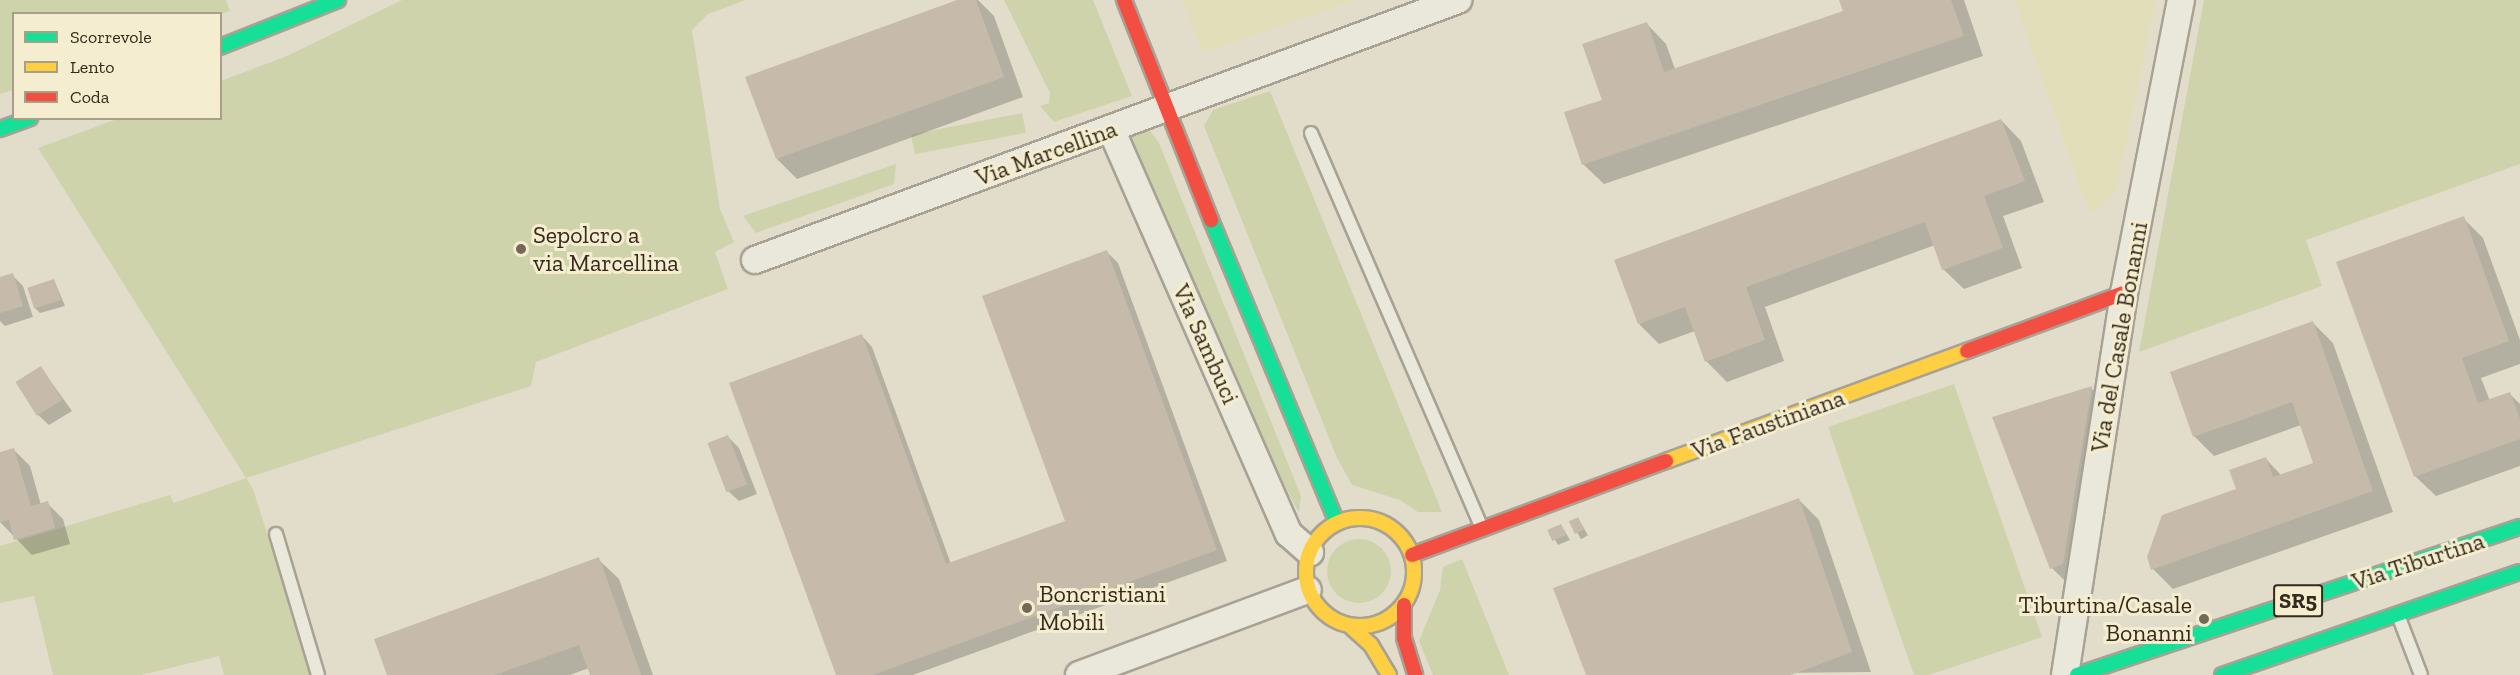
<!DOCTYPE html>
<style>
body{margin:0}
#map{position:relative;width:2520px;height:675px;overflow:hidden;background:#e2ddca;font-family:"Zilla Slab",serif}
div>[style]{position:absolute}
[style*='--x']{left:calc(var(--x)*1px);top:calc(var(--y)*1px);width:calc(var(--w)*1px);rotate:calc(var(--a)*1deg)}
.farmland>*{inset:0;background:#e3deba}
.green>*{inset:0;background:#cfd3ac;transform-origin:0 0}
.round{border-radius:50%}
.shadow>*{inset:0;background:#0003;transform-origin:0 0}
.building>*{inset:0;background:#c6bbab;transform-origin:0 0}
.roads{filter:drop-shadow(2px 0 #a7a294) drop-shadow(-2px 0 #a7a294) drop-shadow(0 2px #a7a294) drop-shadow(0 -2px #a7a294)}
.lane>*{height:12px;margin:-6px;padding:0 6px;transform-origin:6px;border-radius:6px;background:#eae7db}
.street>*{height:26px;margin:-13px;padding:0 13px;transform-origin:13px;border-radius:13px;background:#eae7db}
.fast>*{height:14px;margin:-7px;padding:0 7px;transform-origin:7px;border-radius:7px;background:#16e098}
.slow>*{height:14px;margin:-7px;padding:0 7px;transform-origin:7px;border-radius:7px;background:#ffcf43}
.slow>.ring{margin:-7px;padding:0;box-sizing:content-box;background:none;border:14px solid #ffcf43;border-radius:50%}
.jam>*{height:14px;margin:-7px;padding:0 7px;transform-origin:7px;border-radius:7px;background:#f24e42}
.dots>*{width:16px;height:16px;translate:-50% -50%;box-sizing:border-box;border:3px solid #f5edcf;border-radius:50%}
span{translate:-50% -50%;white-space:nowrap;text-align:center;line-height:1.15;-webkit-text-stroke:6px #f5edcf;paint-order:stroke}
.shield-label span{padding:2px 4px;background:#f5edcf;border:2px solid;border-radius:4px;-webkit-text-stroke-width:0}
.shield-label{font-size:22px;color:#352a1c;font-weight:700}
.street-label{font-size:24px;color:#352a1c}
.poi-label{font-size:24px;color:#352a1c}
.left{translate:0 -50%;text-align:left}
.right{translate:-100% -50%;text-align:right}
.legend{position:absolute;left:12px;top:12px;width:210px;height:108px;box-sizing:border-box;background:#f5edcf;border:2px solid #a89f87;margin:0;padding:8px 10px;list-style:none;font-size:18px;color:#352a1c}
.legend li{display:flex;align-items:center;gap:12px;height:30px}
.legend b{width:30px;border:2px solid #a89f87}
</style>
<div id="map">
<div class="farmland">
<i style="clip-path:polygon(1181px 0,1356px 0,1203px 53px)"></i>
<i style="clip-path:polygon(2014px 0,2156px 0,2116px 191px,2090px 215px)"></i>
</div>
<div class="green">
<i style="clip-path:polygon(0 0,226px 0,230px 11px,221px 14px,14px 14px,13px 90px,0 94px)"></i>
<i style="clip-path:polygon(402px 0,746px 0,708px 14px,692px 30px,720px 209px,734px 242px,715px 252px,728px 289px,536px 362px,531px 386px,246px 478px,253px 489px,312px 675px,224px 675px,219px 656px,142px 675px,53px 675px,34px 596px,0 603px,0 546px,170px 495px,174px 503px,246px 478px,38px 148px,117px 119px,220px 118px,221px 81px,287px 56px)"></i>
<i style="clip-path:polygon(1004px 0,1093px 0,1132px 96px,1054px 122px,1040px 106px,1049px 103px,1050px 93px)"></i>
<i style="clip-path:polygon(2204px 0,2520px 0,2520px 164px,2306px 240px,2322px 286px,2139px 352px)"></i>
<i style="clip-path:polygon(1270px 91px,1442px 512px,1418px 512px,1400px 500px,1352px 485px,1337px 458px,1204px 126px,1213px 110px)"></i>
<i style="left:1022px;top:113px;width:20px;height:113px;rotate:79deg"></i>
<i style="clip-path:polygon(1148px 128px,1159px 143px,1301px 496px,1299px 513px,1251px 422px,1129px 133px)"></i>
<i style="clip-path:polygon(896px 164px,894px 184px,756px 233px,743px 216px)"></i>
<i style="clip-path:polygon(1954px 384px,2042px 637px,1929px 675px,1914px 675px,1828px 427px)"></i>
<i class="round" style="left:1327px;top:539px;width:64px;height:64px"></i>
<i style="clip-path:polygon(1462px 559px,1509px 675px,1433px 675px,1419px 641px,1440px 590px,1443px 567px)"></i>
</div>
<div class="shadow">
<i style="clip-path:polygon(961px 0,978px 0,994px 16px,1023px 97px,797px 179px,777px 159px)"></i>
<i style="clip-path:polygon(1841px 0,1964px 0,1983px 56px,1604px 184px,1583px 164px,1603px 101px,1646px 23px,1666px 44px,1675px 69px,1845px 12px)"></i>
<i style="clip-path:polygon(2001px 120px,2021px 141px,2044px 202px,2003px 216px,2022px 268px,1964px 289px,1943px 269px,1935px 245px,1765px 307px,1784px 361px,1727px 382px,1707px 362px,1695px 331px,1659px 344px,1639px 324px)"></i>
<i style="clip-path:polygon(2463px 218px,2483px 238px,2520px 340px,2520px 364px,2481px 378px,2490px 401px,2510px 394px,2520px 404px,2520px 466px,2436px 496px,2415px 476px)"></i>
<i style="clip-path:polygon(1107px 252px,1118px 263px,1227px 561px,913px 675px,838px 675px,862px 336px,872px 347px,951px 564px,1067px 522px)"></i>
<i style="clip-path:polygon(12px 275px,23px 286px,33px 317px,5px 326px,0 321px,0 279px)"></i>
<i style="clip-path:polygon(54px 280px,65px 306px,40px 313px,35px 308px)"></i>
<i style="clip-path:polygon(2313px 323px,2333px 343px,2393px 512px,2173px 589px,2153px 569px,2238px 490px,2266px 459px,2282px 476px,2315px 464px,2301px 425px,2214px 456px,2194px 436px)"></i>
<i style="clip-path:polygon(41px 368px,72px 411px,49px 425px,38px 415px)"></i>
<i style="clip-path:polygon(2091px 388px,2111px 407px,2072px 588px,2052px 568px)"></i>
<i style="clip-path:polygon(728px 437px,739px 448px,757px 494px,739px 501px,728px 491px)"></i>
<i style="clip-path:polygon(14px 450px,30px 466px,41px 505px,47px 503px,63px 519px,70px 544px,32px 555px,0 522px,0 454px)"></i>
<i style="clip-path:polygon(1799px 500px,1819px 520px,1871px 672px,1588px 675px)"></i>
<i style="left:1578px;top:518px;width:20px;height:8px;rotate:60deg"></i>
<i style="clip-path:polygon(1561px 525px,1570px 540px,1558px 545px,1549px 530px)"></i>
<i style="clip-path:polygon(598px 559px,619px 579px,653px 675px,591px 675px,589px 668px,570px 675px,389px 675px)"></i>
</div>
<div class="building">
<i style="clip-path:polygon(957px 0,976px 0,1004px 77px,776px 159px,745px 77px)"></i>
<i style="clip-path:polygon(1839px 0,1951px 0,1964px 36px,1582px 165px,1564px 112px,1602px 100px,1582px 44px,1647px 22px,1664px 72px,1843px 11px)"></i>
<i style="clip-path:polygon(2001px 119px,2025px 181px,1984px 196px,2003px 248px,1942px 270px,1925px 222px,1746px 287px,1765px 340px,1705px 362px,1685px 307px,1638px 324px,1614px 260px)"></i>
<i style="clip-path:polygon(2464px 216px,2509px 341px,2462px 358px,2478px 403px,2510px 392px,2520px 419px,2520px 439px,2414px 477px,2336px 262px)"></i>
<i style="clip-path:polygon(1107px 250px,1217px 550px,873px 675px,836px 675px,729px 383px,862px 334px,946px 564px,1065px 521px,982px 296px)"></i>
<i style="clip-path:polygon(13px 273px,23px 306px,0 313px,0 277px)"></i>
<i style="left:54px;top:279px;width:22px;height:28px;rotate:72deg"></i>
<i style="clip-path:polygon(2313px 321px,2373px 491px,2151px 570px,2147px 557px,2162px 515px,2236px 489px,2229px 470px,2266px 457px,2273px 477px,2313px 463px,2292px 402px,2193px 437px,2170px 372px)"></i>
<i style="left:41px;top:366px;width:40px;height:30px;rotate:58deg"></i>
<i style="clip-path:polygon(2092px 386px,2063px 564px,2050px 569px,1992px 417px)"></i>
<i style="left:728px;top:435px;width:53px;height:22px;rotate:69deg"></i>
<i style="clip-path:polygon(14px 448px,31px 506px,48px 501px,55px 528px,14px 540px,9px 520px,0 522px,0 452px)"></i>
<i style="clip-path:polygon(1799px 498px,1852px 652px,1791px 675px,1586px 675px,1553px 588px)"></i>
<i style="left:1578px;top:517px;width:14px;height:10px;rotate:65deg"></i>
<i style="left:1561px;top:524px;width:12px;height:15px;rotate:66deg"></i>
<i style="clip-path:polygon(599px 557px,641px 675px,590px 675px,579px 645px,495px 675px,387px 675px,374px 639px)"></i>
</div>
<div class="roads">
<div class="lane">
<i style="--x:1311;--y:133;--w:431;--a:66.6"></i>
<i style="--x:276;--y:534;--w:147;--a:73.4"></i>
<i style="--x:2398;--y:615;--w:64;--a:69"></i>
</div>
<div class="street">
<i style="--x:1111;--y:129;--w:442;--a:66.3"></i>
<i style="--x:1289;--y:534;--w:28;--a:41"></i>
<i style="--x:755;--y:260;--w:750;--a:-20.3"></i>
<i style="--x:1079;--y:675;--w:244;--a:-20.4"></i>
<i style="--x:2065;--y:675;--w:387;--a:-81.2"></i>
<i style="--x:2124;--y:293;--w:298;--a:-79"></i>
</div>
<div class="fast">
<i style="--x:220;--y:47;--w:127;--a:-21.7"></i>
<i style="--x:0;--y:129;--w:32;--a:-20"></i>
<i style="--x:1211;--y:220;--w:327;--a:67.4"></i>
<i style="--x:2077;--y:675;--w:467;--a:-18.5"></i>
<i style="--x:2222;--y:675;--w:315;--a:-19.1"></i>
</div>
<div class="slow">
<i style="--x:1666;--y:461;--w:320;--a:-20.1"></i>
<i class="ring" style="left:1306px;top:518px;width:94px;height:94px"></i>
<i style="--x:1350;--y:626;--w:28;--a:42"></i>
<i style="--x:1371;--y:645;--w:35;--a:59"></i>
</div>
<div class="jam">
<i style="--x:1124;--y:0;--w:237;--a:68.4"></i>
<i style="--x:1967;--y:351;--w:167;--a:-20.3"></i>
<i style="--x:1412;--y:555;--w:271;--a:-20.3"></i>
<i style="--x:1404;--y:605;--w:33;--a:90"></i>
<i style="--x:1404;--y:638;--w:39;--a:73"></i>
</div>
</div>
<div class="dots">
<i style="left:521px;top:249px;background:#726959"></i>
<i style="left:1027px;top:608px;background:#726959"></i>
<i style="left:2204px;top:619px;background:#726959"></i>
</div>
<div class="shield-label">
<span style="left:2298px;top:601px">SR5</span>
</div>
<div class="street-label">
<span style="left:1046px;top:153px;rotate:-20deg">Via Marcellina</span>
<span style="left:2119px;top:337px;rotate:-80deg">Via del Casale Bonanni</span>
<span style="left:1206px;top:344px;rotate:66deg">Via Sambuci</span>
<span style="left:1768px;top:424px;rotate:-20deg">Via Faustiniana</span>
<span style="left:2418px;top:561px;rotate:-18deg">Via Tiburtina</span>
</div>
<div class="poi-label">
<span class="left" style="left:533px;top:249px">Sepolcro a<br>via Marcellina</span>
<span class="left" style="left:1039px;top:608px">Boncristiani<br>Mobili</span>
<span class="right" style="left:2192px;top:619px">Tiburtina/Casale<br>Bonanni</span>
</div>
<ul class="legend">
<li><b style="height:8px;background:#16e098"></b>Scorrevole</li>
<li><b style="height:8px;background:#ffcf43"></b>Lento</li>
<li><b style="height:8px;background:#f24e42"></b>Coda</li>
</ul>
</div>
